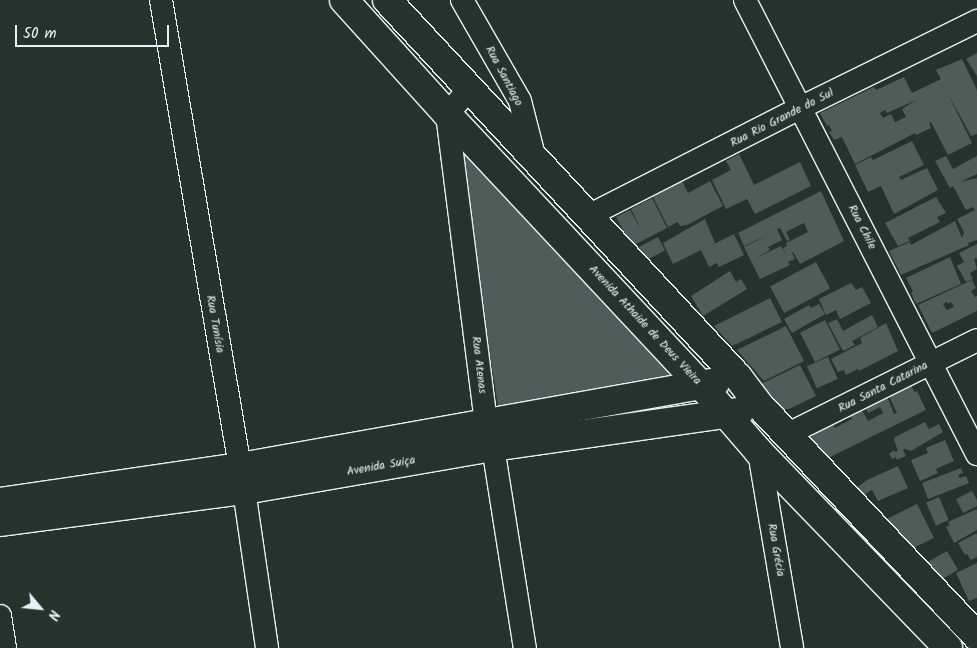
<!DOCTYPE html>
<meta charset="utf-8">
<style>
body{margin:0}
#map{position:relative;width:977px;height:648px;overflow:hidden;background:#26332d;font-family:Kalam,sans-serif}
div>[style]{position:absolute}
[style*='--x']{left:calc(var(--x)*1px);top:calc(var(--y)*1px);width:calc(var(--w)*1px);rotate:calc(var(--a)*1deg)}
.building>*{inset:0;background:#505c59;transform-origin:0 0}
.roads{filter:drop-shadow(1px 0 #e8f1f8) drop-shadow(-1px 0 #e8f1f8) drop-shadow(0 1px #e8f1f8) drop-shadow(0 -1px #e8f1f8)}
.minor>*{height:22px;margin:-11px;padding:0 11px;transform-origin:11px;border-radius:11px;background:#26332d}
.tertiary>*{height:28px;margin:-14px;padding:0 14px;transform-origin:14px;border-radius:14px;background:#26332d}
span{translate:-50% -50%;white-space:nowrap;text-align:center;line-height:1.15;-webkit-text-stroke:5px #26332d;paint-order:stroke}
.street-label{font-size:12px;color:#e8f1f8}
.north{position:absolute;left:15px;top:583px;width:50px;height:50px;-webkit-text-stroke:4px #26332d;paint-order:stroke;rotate:118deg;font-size:14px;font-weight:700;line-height:20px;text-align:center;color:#e8f1f8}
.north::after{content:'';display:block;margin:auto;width:18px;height:22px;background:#e8f1f8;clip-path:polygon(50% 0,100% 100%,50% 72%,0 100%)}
.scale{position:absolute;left:15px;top:25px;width:154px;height:22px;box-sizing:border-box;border:2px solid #e8f1f8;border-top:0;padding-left:6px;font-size:15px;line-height:18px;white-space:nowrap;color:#e8f1f8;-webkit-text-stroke:4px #26332d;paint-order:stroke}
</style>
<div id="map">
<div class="building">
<i style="clip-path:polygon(977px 53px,977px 76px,966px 59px)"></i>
<i style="clip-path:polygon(evenodd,962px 59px,977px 90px,977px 134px,971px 136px,947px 92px,972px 143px,948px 155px,931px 122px,929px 123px,931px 128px,916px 135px,915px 133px,855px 164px,842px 137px,834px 140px,829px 132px,832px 131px,829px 125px,827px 126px,820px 113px,874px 87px,876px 90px,904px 77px,912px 93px,941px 79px,936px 70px,962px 59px,916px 100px,902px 109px,906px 117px,895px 122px,891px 114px,883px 118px,880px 113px,885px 110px,887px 113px,916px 100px)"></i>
<i style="clip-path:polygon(456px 140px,685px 387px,499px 412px)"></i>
<i style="clip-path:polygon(912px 141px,924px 165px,899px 177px,901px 180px,927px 168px,938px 190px,894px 214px,881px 186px,868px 192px,855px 165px,871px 157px,873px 160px)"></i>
<i style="clip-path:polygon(739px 154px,754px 185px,800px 162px,811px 186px,755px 214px,747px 199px,726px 209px,712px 180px,731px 170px,726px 161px)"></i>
<i style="clip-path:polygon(946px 156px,953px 169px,977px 156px,977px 174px,960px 182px,977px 178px,977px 240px,968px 243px,969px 245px,901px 275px,889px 251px,910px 242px,911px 245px,955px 221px,962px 238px,964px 232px,957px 219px,975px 210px,973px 207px,966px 210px,953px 186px,950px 188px,935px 161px)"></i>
<i style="clip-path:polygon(682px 181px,688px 193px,710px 181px,723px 206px,687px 225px,680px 226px,678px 222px,668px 227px,653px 197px)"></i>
<i style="clip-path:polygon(evenodd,821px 191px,844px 241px,800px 264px,793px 252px,792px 253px,795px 259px,788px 262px,790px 265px,760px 279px,744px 247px,770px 234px,744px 246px,738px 233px,821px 191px,804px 223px,808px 232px,786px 243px,787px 246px,783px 248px,787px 256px,781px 246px,756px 258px,770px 250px,768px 247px,782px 240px,777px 229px,780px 228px,787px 241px,790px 240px,786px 232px,804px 223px)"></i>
<i style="clip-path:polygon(936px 197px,946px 213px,937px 217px,940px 222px,908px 238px,910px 241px,898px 246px,885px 223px)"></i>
<i style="clip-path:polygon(652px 198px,667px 228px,632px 246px,616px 217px,630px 210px,641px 229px,631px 209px)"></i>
<i style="clip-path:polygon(705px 219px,715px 243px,706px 248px,734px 234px,744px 255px,719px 267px,717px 263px,709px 267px,701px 250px,673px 264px,663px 243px)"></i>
<i style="left:658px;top:237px;width:15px;height:23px;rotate:62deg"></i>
<i style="clip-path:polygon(977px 244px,977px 258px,974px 259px,977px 269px,970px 273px,973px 279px,966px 282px,957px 266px,964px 262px,959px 253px)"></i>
<i style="clip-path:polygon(950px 257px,961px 284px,916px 304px,911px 293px,913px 291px,906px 278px)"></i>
<i style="left:816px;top:262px;width:30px;height:52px;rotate:62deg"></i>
<i style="clip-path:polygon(730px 271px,736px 282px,741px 279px,747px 289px,703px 316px,691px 296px)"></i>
<i style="clip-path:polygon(evenodd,972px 280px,976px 288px,971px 291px,975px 297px,977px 296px,977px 311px,932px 333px,918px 305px,972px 280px,947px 302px,948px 304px,951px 302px,954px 307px,947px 310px,943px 304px,947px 302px)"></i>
<i style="clip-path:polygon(851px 283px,856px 290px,862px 287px,871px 303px,840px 319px,836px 310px,826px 315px,819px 299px)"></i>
<i style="clip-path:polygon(770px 298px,782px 322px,732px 346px,714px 326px)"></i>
<i style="clip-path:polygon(819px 304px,825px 314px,792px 333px,784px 319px,809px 305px,811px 308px)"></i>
<i style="clip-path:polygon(872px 315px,878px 327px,852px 341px,855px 345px,843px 351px,828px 323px,837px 319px,843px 331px)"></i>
<i style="left:825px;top:320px;width:33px;height:28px;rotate:63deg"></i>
<i style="clip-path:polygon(886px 323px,898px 351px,859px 371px,858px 369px,846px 375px,844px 370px,838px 372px,831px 359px,862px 343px,860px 338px)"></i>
<i style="clip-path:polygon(786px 326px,804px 361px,764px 381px,737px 350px)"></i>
<i style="left:828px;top:357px;width:24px;height:23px;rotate:66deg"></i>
<i style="clip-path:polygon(800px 365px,816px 396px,789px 409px,784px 409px,761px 384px)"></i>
<i style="clip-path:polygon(909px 383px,915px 392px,917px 391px,926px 410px,828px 458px,811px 439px,813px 433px,832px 423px,835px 428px,852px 419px,849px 413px,861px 408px,868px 421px,883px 413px,880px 407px,868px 413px,865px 406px,887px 396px,894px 414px,897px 413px,888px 394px)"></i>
<i style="clip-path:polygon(925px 422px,929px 429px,939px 424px,943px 432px,911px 451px,905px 449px,903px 450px,906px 456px,897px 460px,896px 457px,892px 459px,889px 454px,894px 450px,895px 452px,898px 451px,894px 440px,895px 437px)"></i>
<i style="clip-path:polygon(945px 440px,954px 461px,936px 469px,938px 473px,920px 481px,911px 460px,928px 453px,926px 448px)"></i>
<i style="clip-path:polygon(898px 466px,908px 488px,878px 501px,872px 490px,862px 496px,855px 489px,867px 480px)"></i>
<i style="clip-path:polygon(961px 468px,963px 473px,958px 475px,960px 478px,966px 476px,969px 483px,928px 499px,922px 483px)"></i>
<i style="clip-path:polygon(972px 491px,977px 500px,977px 506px,963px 513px,956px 499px)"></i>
<i style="left:939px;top:497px;width:25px;height:14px;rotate:67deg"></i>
<i style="clip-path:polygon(917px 504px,934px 538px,907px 551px,881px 522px)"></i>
<i style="clip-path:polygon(977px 509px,977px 530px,954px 543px,946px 527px,950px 525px,948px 522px)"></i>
<i style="clip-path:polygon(977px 533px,977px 557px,971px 560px,967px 554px,965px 555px,958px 543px)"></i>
<i style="left:947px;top:551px;width:22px;height:22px;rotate:60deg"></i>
<i style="clip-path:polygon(977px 563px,977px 598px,969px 601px,956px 573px)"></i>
</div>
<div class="roads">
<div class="minor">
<i style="--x:161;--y:0;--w:497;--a:80.4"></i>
<i style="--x:244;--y:490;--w:160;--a:81.7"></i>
<i style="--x:462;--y:0;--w:116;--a:60.1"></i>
<i style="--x:520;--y:101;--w:57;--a:75.7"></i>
<i style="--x:745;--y:0;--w:510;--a:62.93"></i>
<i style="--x:470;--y:88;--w:35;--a:131"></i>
<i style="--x:447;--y:114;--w:312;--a:82.8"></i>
<i style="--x:486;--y:424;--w:24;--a:73"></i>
<i style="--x:493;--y:447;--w:204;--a:81"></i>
<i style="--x:588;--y:216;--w:240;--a:-27"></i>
<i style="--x:802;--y:107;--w:195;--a:-26.2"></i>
<i style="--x:788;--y:434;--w:211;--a:-26.4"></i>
<i style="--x:759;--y:452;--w:199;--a:80.4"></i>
<i style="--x:0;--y:616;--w:32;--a:81"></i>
</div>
<div class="tertiary">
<i style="--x:344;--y:0;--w:154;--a:47.9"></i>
<i style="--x:447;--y:114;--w:371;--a:46.9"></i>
<i style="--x:701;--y:385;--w:89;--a:49.1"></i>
<i style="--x:759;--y:452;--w:272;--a:46"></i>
<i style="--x:387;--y:0;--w:515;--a:47.05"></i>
<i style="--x:738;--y:377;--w:38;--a:53"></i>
<i style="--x:761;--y:407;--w:315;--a:46.7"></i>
<i style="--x:0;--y:502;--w:243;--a:-8.3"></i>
<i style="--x:240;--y:467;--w:483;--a:-10.1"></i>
<i style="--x:0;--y:522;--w:246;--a:-7.5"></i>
<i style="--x:244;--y:490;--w:253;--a:-9.8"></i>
<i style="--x:493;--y:447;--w:249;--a:-8.1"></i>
</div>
</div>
<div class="street-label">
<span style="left:504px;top:76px;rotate:62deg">Rua Santiago</span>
<span style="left:782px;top:118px;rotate:-27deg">Rua Rio Grande do Sul</span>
<span style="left:862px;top:227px;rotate:63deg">Rua Chile</span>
<span style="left:215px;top:324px;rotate:80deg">Rua Tunísia</span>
<span style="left:645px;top:325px;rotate:47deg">Avenida Athaide de Deus Vieira</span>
<span style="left:479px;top:365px;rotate:83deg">Rua Atenas</span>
<span style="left:883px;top:387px;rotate:-27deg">Rua Santa Catarina</span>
<span style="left:381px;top:466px;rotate:-10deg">Avenida Suiça</span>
<span style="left:776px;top:550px;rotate:80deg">Rua Grécia</span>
</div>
<div class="north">N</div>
<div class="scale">50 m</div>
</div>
